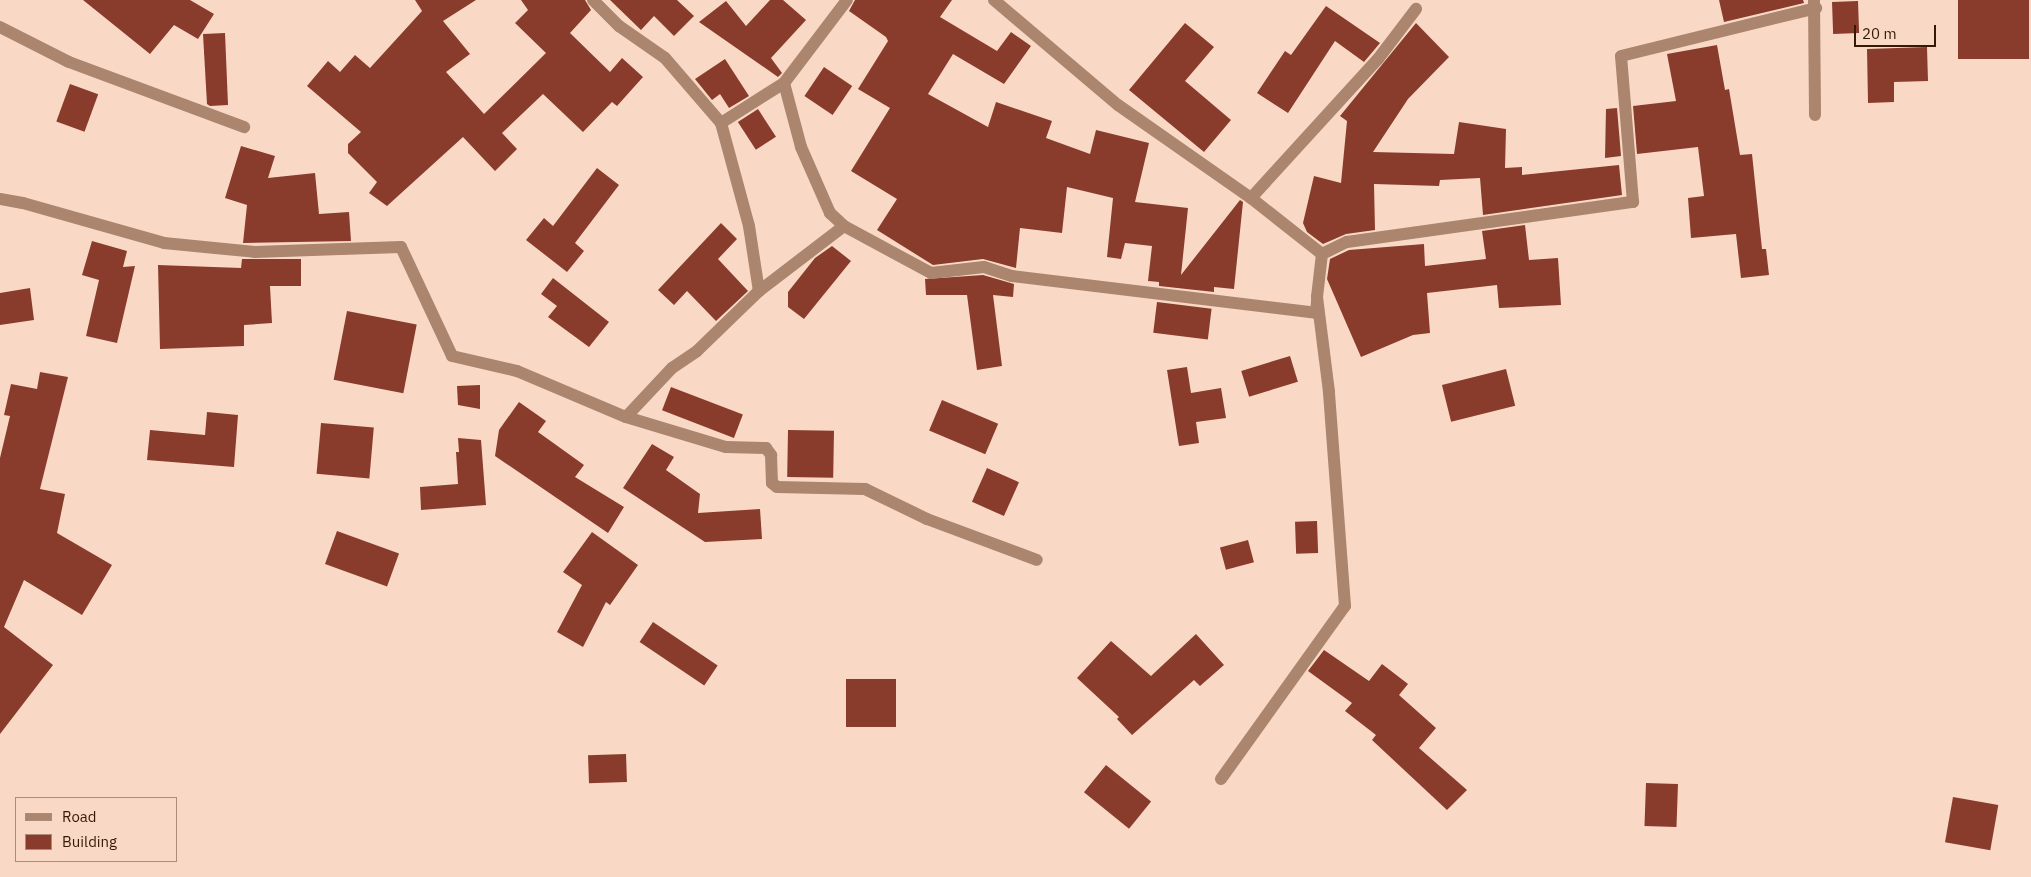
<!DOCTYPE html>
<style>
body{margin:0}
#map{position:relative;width:2031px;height:877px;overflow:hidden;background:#f9d9c6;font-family:"IBM Plex Sans",sans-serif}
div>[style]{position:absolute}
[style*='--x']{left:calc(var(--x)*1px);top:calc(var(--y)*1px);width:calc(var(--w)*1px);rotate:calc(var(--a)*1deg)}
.building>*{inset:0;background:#893c2b;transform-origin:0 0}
.minor>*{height:12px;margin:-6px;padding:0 6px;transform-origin:6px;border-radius:6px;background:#ab856d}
span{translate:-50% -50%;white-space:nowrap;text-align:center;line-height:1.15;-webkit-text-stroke:5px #f9d9c6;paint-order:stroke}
.legend{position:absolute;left:15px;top:797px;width:162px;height:65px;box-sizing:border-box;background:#f9d9c6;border:1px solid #ab8c79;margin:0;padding:6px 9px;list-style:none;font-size:15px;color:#361905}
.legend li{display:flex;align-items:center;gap:10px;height:25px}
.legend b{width:25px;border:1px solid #ab8c79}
.scale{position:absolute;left:1854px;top:25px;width:82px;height:22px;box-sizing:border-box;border:2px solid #361905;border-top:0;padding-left:6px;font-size:15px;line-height:18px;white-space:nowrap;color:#361905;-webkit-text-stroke:4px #f9d9c6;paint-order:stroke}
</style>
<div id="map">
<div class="building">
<i style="clip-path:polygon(83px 0,190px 0,214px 14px,198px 39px,174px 25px,150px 54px)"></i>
<i style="clip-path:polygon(415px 0,476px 0,443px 21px,470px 54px,446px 72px,484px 114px,546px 53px,515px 23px,528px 10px,521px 0,585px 0,591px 10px,570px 33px,610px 72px,622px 58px,643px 77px,617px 106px,612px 102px,583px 132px,543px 94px,502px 133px,517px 149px,495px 171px,463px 137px,387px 206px,369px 193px,377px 182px,348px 153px,348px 144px,361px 132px,307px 86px,328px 61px,340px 72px,355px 55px,370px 68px,422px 11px)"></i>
<i style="clip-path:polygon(610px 0,677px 0,694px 16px,674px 36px,654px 16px,641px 30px)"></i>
<i style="clip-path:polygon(770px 0,783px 0,806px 20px,771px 58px,782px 73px,778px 77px,699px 22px,726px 1px,746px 26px)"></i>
<i style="clip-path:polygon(855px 0,952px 0,940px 17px,997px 51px,1011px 32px,1031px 46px,1004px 84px,953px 54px,928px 94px,988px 127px,996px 102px,1052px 121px,1046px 138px,1090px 154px,1096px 130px,1149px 143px,1135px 202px,1188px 208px,1181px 275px,1240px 200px,1243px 202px,1234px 289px,1214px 287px,1214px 292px,1159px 286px,1159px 282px,1148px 281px,1152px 246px,1125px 243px,1121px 259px,1107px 257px,1113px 198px,1067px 187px,1062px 233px,1020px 228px,1016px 268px,983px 259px,933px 265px,877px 230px,897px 199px,851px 171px,890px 108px,858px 89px,888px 41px,886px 37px,849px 11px)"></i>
<i style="clip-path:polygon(1719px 0,1803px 0,1804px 3px,1724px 22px)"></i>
<i style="left:1958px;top:0;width:71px;height:59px"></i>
<i style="left:1858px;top:1px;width:32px;height:26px;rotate:88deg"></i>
<i style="clip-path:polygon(1326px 6px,1380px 43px,1364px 62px,1335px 41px,1288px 113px,1257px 93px,1285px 51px,1291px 55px)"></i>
<i style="clip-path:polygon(1185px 23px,1214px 47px,1185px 81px,1231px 120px,1204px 152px,1129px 90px)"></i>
<i style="clip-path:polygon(1416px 23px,1449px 57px,1408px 99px,1373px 152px,1454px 154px,1459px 122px,1506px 129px,1505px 168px,1522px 167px,1522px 175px,1619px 165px,1622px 195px,1483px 215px,1480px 178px,1440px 180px,1439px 186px,1374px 184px,1375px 230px,1346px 234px,1323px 244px,1307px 232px,1303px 223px,1314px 176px,1341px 183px,1347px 121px,1340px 116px)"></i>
<i style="clip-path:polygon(225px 33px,228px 105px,210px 106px,207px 104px,203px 34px)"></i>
<i style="clip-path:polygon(1717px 45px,1725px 90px,1729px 89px,1740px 155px,1752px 154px,1762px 249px,1766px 249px,1769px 275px,1741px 278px,1736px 234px,1691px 238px,1688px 198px,1704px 196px,1698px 147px,1637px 154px,1633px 106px,1676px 101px,1667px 54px)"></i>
<i style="clip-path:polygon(1927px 47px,1928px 81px,1894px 82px,1894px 102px,1868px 103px,1867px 49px)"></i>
<i style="clip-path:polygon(725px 59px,749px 96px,729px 108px,720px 94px,712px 100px,695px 79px)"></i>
<i style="left:824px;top:67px;width:34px;height:35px;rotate:34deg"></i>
<i style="left:70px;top:84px;width:30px;height:40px;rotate:20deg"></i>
<i style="clip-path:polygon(1617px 108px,1621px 156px,1605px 158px,1606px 109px)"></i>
<i style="left:758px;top:109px;width:33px;height:24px;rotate:57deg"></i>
<i style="clip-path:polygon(241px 146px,275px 156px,268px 178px,315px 173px,319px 214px,349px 212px,351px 241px,243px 243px,247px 205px,225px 198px)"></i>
<i style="clip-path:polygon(597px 168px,619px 185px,575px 243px,584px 251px,567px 272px,526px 240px,544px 218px,553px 226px)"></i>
<i style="clip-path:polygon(721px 223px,737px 239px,718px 259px,748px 291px,716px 321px,687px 291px,674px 305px,658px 290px)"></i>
<i style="clip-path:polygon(1525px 225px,1529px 260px,1558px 258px,1561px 305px,1499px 308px,1497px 285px,1427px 293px,1430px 333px,1413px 335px,1361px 357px,1327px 279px,1330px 259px,1349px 250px,1424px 244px,1425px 266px,1486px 259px,1482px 231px)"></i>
<i style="clip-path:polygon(92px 241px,127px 251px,123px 267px,135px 266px,117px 343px,86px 336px,99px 280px,82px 275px)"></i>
<i style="clip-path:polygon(832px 246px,851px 261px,804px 319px,788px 307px,788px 292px,815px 258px)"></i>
<i style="clip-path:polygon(242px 259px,301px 259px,301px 286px,270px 286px,272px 323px,244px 325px,244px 346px,160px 349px,158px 265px,241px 268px)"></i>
<i style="clip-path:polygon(983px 275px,1014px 284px,1013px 297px,993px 295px,1002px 366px,977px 370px,967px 295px,926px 295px,925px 279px)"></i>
<i style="clip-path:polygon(553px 278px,609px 322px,589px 347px,548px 317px,557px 306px,541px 294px)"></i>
<i style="clip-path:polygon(30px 288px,34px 320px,0 325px,0 293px)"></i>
<i style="left:1157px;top:302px;width:55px;height:31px;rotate:7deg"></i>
<i style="left:347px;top:311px;width:71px;height:70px;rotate:11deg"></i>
<i style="left:1290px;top:356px;width:27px;height:51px;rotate:73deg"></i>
<i style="clip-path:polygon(1187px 367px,1191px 393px,1221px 388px,1226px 418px,1196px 422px,1199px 443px,1179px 446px,1167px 370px)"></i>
<i style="left:1506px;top:369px;width:38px;height:66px;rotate:76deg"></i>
<i style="clip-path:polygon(40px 372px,68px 377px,40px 489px,65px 494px,57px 533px,112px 565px,82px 615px,24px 580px,4px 627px,53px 665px,0 734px,0 458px,10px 416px,4px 415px,11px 384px,37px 389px)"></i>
<i style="clip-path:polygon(480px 385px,480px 409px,458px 405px,457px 386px)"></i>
<i style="left:671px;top:387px;width:77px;height:25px;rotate:21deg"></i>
<i style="left:942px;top:400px;width:61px;height:33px;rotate:23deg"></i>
<i style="clip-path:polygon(519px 402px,546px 421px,538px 432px,584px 465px,575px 477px,624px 507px,608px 533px,495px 456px,499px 430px)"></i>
<i style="clip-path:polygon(207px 412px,238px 415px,234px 467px,147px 460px,150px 430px,205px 435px)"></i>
<i style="left:321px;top:423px;width:53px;height:51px;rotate:5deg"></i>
<i style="left:788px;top:430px;width:46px;height:47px;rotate:1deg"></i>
<i style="clip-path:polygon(458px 438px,481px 440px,486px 505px,421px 510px,420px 487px,458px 484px,456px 452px,459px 452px)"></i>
<i style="clip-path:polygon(652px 444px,674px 457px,666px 470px,700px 494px,698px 513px,760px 509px,762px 539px,705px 542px,623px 488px)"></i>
<i style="left:987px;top:468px;width:35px;height:37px;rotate:24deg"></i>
<i style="left:1317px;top:521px;width:32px;height:22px;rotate:88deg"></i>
<i style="left:337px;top:531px;width:66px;height:35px;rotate:20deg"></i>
<i style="clip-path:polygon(592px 532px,638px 565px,610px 605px,606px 602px,583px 647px,557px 632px,582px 585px,563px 572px)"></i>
<i style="left:1248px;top:540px;width:23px;height:29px;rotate:75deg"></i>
<i style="left:653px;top:622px;width:78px;height:24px;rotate:34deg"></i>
<i style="clip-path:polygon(1196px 634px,1224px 665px,1200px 686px,1194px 680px,1132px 735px,1117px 719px,1119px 717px,1077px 678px,1111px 641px,1151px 676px)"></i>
<i style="clip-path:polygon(1324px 650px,1369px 681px,1382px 664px,1408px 684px,1399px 695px,1436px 728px,1419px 748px,1467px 790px,1447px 810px,1372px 740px,1376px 735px,1345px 711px,1352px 703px,1308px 671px)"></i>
<i style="left:846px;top:679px;width:50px;height:48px"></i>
<i style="left:626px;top:754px;width:28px;height:38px;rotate:88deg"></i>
<i style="left:1106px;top:765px;width:58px;height:35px;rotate:39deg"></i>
<i style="left:1646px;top:783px;width:32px;height:43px;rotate:2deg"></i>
<i style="left:1953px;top:797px;width:46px;height:46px;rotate:10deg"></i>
</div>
<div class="minor">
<i style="--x:593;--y:0;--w:37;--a:45"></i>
<i style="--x:619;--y:26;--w:56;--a:34.8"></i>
<i style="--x:665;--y:58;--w:86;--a:49.3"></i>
<i style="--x:721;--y:123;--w:75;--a:-32.4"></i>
<i style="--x:784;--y:83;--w:104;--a:-52.8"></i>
<i style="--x:994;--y:0;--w:162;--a:40.3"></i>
<i style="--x:1118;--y:105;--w:162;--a:35"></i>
<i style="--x:1251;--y:198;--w:90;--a:38.3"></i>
<i style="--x:1814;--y:0;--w:115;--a:89.5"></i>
<i style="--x:0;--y:27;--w:77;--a:26.9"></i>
<i style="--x:69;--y:62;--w:187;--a:20.4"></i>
<i style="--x:784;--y:83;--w:66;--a:75.1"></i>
<i style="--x:801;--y:147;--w:72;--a:66.3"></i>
<i style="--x:830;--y:213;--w:19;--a:43"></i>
<i style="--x:844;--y:226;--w:99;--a:28.4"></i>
<i style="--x:931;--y:273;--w:53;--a:-6.5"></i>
<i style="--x:984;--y:267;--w:29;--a:18"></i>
<i style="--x:1012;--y:276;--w:306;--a:6.9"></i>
<i style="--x:1316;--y:313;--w:11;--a:-85"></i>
<i style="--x:721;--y:123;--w:107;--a:74.8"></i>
<i style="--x:749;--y:226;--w:66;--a:81.3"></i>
<i style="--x:1251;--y:198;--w:188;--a:-47.6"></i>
<i style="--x:1378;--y:59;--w:63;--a:-52.8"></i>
<i style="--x:0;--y:199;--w:23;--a:10"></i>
<i style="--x:23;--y:203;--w:147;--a:15.8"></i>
<i style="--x:164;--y:243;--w:91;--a:5.6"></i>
<i style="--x:255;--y:252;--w:146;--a:-2"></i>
<i style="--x:401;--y:247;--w:120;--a:64.9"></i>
<i style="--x:452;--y:356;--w:67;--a:13"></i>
<i style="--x:517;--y:371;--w:118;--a:22.9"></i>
<i style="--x:626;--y:417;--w:67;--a:-46.8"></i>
<i style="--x:672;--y:368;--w:30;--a:-34"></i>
<i style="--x:697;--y:351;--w:86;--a:-44.1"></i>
<i style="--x:759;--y:291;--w:107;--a:-37.4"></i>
<i style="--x:626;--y:417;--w:104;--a:16.7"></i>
<i style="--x:726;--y:447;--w:40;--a:1.4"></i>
<i style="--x:766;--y:448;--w:9;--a:54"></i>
<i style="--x:771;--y:455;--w:28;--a:88"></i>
<i style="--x:772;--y:483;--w:6;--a:39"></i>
<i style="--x:777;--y:487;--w:88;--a:1.3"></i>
<i style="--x:865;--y:489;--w:69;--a:25.8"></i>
<i style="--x:927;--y:519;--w:117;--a:20.4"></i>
<i style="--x:1221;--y:779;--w:213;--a:-54.4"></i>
<i style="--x:1345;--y:606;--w:215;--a:-94.3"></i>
<i style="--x:1329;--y:392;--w:96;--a:-97.2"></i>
<i style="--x:1317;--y:297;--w:43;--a:-83.4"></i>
<i style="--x:1322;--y:254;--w:28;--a:-26"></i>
<i style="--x:1347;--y:242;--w:289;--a:-8"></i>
<i style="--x:1633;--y:202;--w:146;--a:-94.7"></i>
<i style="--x:1621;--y:56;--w:201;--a:-13.8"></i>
</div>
<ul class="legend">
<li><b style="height:6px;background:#ab856d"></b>Road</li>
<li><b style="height:14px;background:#893c2b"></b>Building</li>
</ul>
<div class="scale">20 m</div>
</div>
